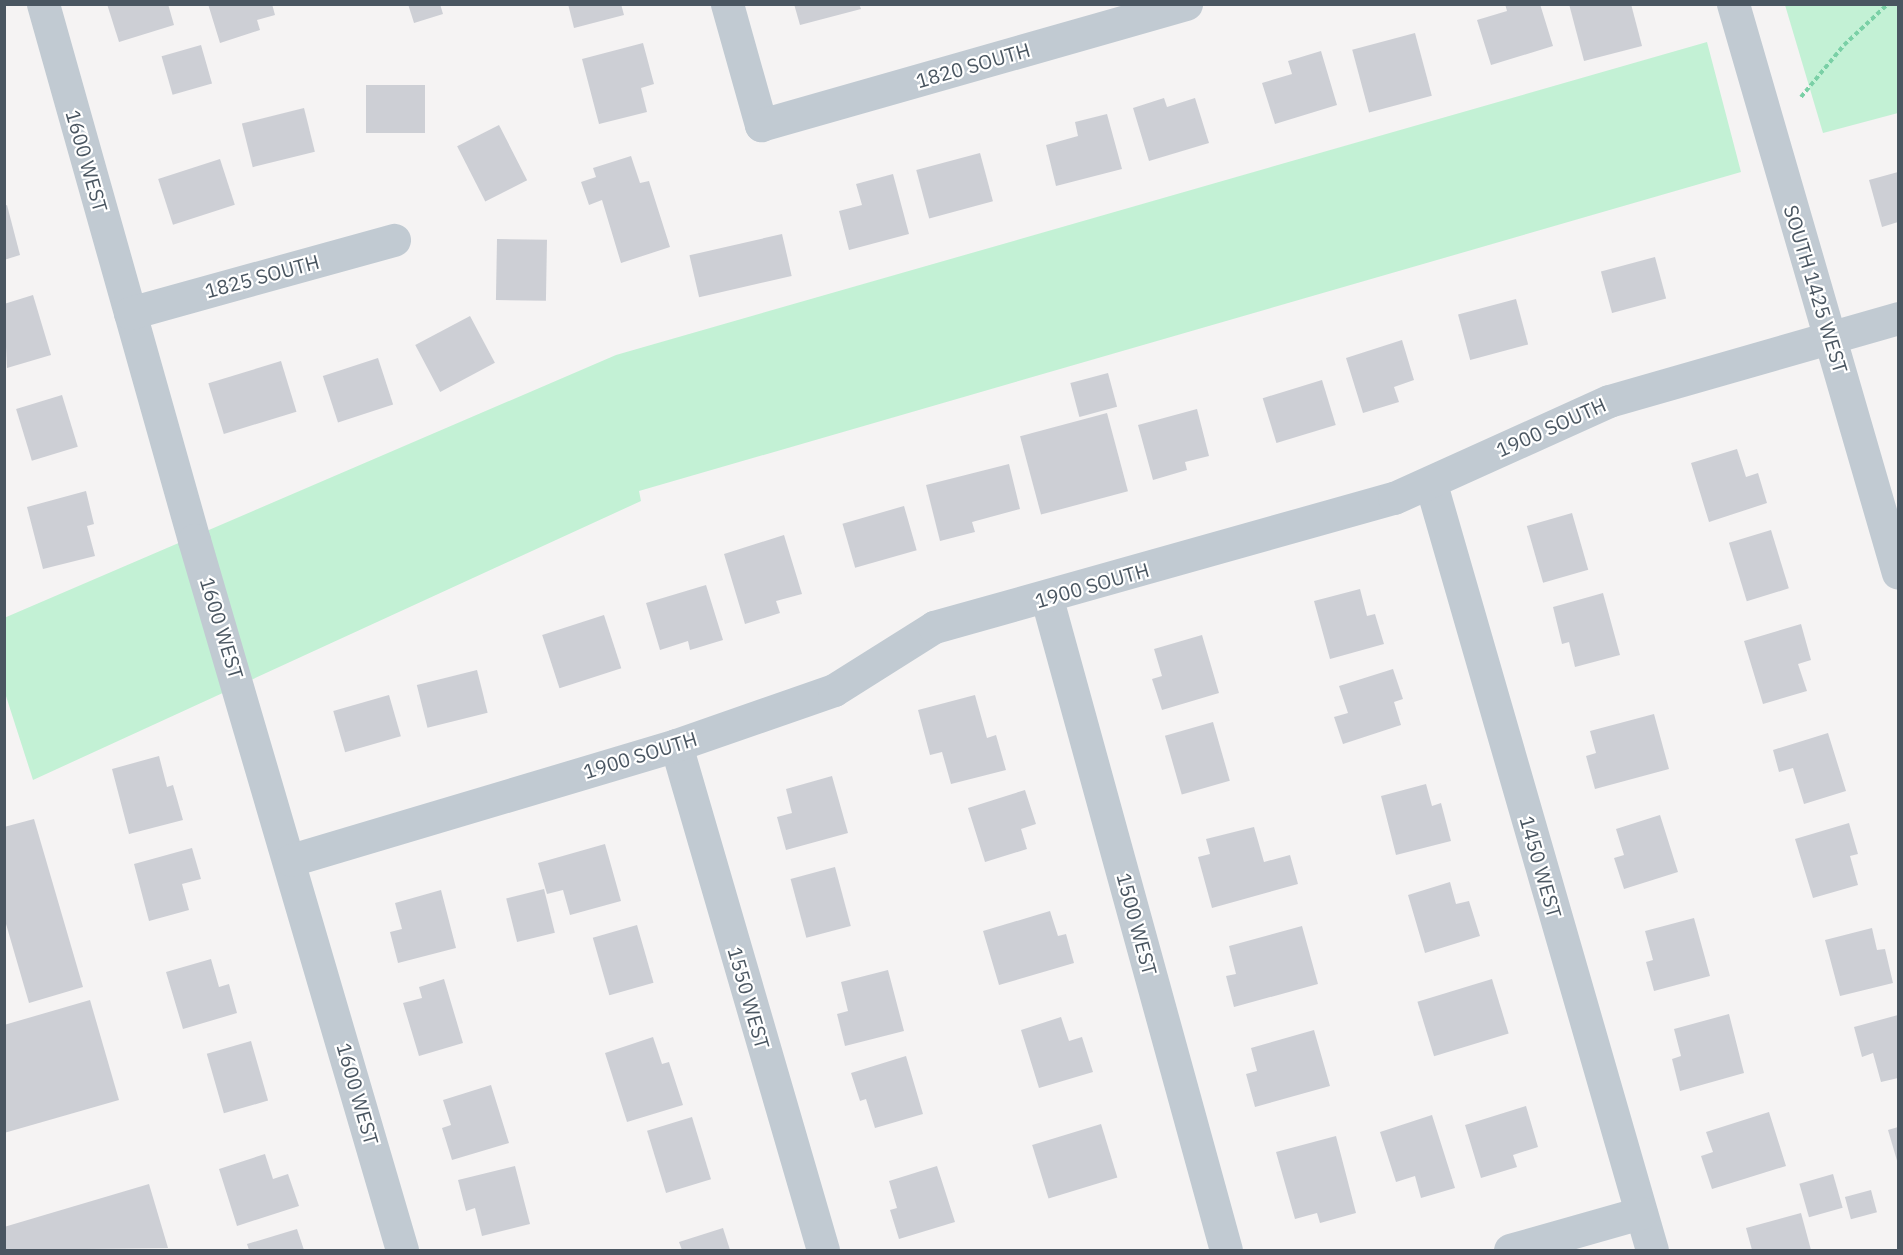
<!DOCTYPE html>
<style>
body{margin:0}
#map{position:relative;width:1903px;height:1255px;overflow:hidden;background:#f5f3f3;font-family:"IBM Plex Sans",sans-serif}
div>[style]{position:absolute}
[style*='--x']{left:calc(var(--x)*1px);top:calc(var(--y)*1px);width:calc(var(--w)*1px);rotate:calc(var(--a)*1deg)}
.green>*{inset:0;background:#c3f1d5}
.building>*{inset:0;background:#cdcfd5;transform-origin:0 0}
.path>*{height:4px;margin-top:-2px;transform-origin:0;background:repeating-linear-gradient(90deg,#7ad0a6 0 4.5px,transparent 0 7.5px)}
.minor>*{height:33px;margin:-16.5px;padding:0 16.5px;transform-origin:16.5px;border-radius:16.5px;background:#c1cad2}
span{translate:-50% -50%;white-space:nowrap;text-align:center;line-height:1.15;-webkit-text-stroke:4.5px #fff;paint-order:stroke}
.street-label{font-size:20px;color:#4a5661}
.frame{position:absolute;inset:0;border:6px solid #4a5661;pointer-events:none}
</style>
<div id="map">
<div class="green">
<i style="clip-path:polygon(1785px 5px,1898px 5px,1898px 113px,1823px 133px)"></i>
<i style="clip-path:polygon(1707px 42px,1741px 172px,639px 491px,641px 501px,33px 780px,5px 693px,4px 618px,616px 355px)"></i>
</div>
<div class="building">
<i style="clip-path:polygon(107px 4px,168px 4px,174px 25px,119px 42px)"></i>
<i style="clip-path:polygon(208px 4px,272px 4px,275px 15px,257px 20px,260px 30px,220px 43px)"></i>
<i style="clip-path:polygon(408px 4px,440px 4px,443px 14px,414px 23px)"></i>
<i style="clip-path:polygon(568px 4px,621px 4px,624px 15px,574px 28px)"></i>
<i style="clip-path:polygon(794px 4px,859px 4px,861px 9px,800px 25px)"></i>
<i style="clip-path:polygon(1505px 4px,1540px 4px,1553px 46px,1491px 65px,1477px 20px,1507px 11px)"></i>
<i style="clip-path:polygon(1569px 4px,1631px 4px,1642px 46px,1584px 61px)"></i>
<i style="left:1415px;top:33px;width:65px;height:65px;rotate:75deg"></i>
<i style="clip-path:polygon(643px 43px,654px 84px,641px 88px,647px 112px,599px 124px,582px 59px)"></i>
<i style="left:201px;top:45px;width:40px;height:41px;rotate:74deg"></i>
<i style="clip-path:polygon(1321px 51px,1337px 105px,1275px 124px,1262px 83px,1292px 74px,1288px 61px)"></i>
<i style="left:425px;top:85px;width:48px;height:59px;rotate:90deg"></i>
<i style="clip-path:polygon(1164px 98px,1167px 107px,1195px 98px,1209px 143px,1149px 161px,1133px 108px)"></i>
<i style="left:304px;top:108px;width:45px;height:64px;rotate:76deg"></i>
<i style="clip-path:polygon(1107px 114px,1122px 169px,1056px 186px,1046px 145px,1078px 136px,1075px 122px)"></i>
<i style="left:499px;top:125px;width:62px;height:47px;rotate:63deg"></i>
<i style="left:980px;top:153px;width:50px;height:66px;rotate:75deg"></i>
<i style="clip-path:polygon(631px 156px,640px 183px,649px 181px,670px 247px,621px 263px,602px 200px,589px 205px,581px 182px,596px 177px,593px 168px)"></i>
<i style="left:220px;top:159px;width:48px;height:65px;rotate:72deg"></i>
<i style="clip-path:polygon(1898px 172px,1898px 222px,1882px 227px,1869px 180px)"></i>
<i style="clip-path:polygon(893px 174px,909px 234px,849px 250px,839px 211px,862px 205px,856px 184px)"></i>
<i style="clip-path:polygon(7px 205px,20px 255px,4px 260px,4px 206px)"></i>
<i style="left:782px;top:234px;width:43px;height:95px;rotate:77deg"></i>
<i style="left:497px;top:239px;width:50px;height:61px;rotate:1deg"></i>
<i style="left:1655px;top:257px;width:43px;height:56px;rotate:75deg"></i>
<i style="clip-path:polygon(33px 295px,51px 355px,7px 368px,4px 304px)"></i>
<i style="left:1516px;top:299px;width:47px;height:60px;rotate:75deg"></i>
<i style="left:470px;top:316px;width:53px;height:62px;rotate:62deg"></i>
<i style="clip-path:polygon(1402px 340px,1414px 380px,1394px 387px,1399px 402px,1363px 413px,1346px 358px)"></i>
<i style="left:378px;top:358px;width:49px;height:58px;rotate:72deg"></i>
<i style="left:281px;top:361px;width:53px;height:76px;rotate:73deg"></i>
<i style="left:1108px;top:373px;width:35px;height:39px;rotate:75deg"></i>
<i style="left:1322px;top:380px;width:47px;height:62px;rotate:73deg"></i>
<i style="left:62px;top:395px;width:54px;height:48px;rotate:73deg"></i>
<i style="clip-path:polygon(1197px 409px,1209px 456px,1185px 462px,1187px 470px,1153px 480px,1138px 425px)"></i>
<i style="left:1107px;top:413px;width:81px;height:90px;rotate:75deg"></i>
<i style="clip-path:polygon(1737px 449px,1746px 477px,1758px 473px,1767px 503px,1709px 522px,1691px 463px)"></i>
<i style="clip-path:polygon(1009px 464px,1020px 509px,972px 522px,975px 532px,940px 541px,926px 485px)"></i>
<i style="clip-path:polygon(86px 491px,94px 524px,87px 526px,95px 556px,43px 569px,27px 507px)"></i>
<i style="left:904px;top:506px;width:46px;height:64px;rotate:74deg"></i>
<i style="left:1572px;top:513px;width:59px;height:47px;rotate:74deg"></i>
<i style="left:1771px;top:530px;width:61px;height:44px;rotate:73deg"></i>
<i style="clip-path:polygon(784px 535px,802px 594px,776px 601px,780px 613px,745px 624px,724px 554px)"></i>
<i style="clip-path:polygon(706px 585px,723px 640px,690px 650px,688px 641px,660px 650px,646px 603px)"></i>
<i style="clip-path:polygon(1360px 589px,1367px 616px,1375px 614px,1384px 644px,1330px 659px,1314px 601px)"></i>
<i style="clip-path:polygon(1603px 593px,1620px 655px,1575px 667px,1569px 642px,1562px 644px,1553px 607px)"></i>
<i style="left:604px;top:615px;width:56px;height:65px;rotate:72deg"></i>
<i style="clip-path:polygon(1801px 624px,1811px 660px,1798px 664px,1807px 691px,1763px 704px,1744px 641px)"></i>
<i style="clip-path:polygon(1202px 635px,1219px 693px,1162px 710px,1152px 679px,1162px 676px,1154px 649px)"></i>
<i style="clip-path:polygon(1393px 669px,1403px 699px,1394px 702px,1401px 725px,1343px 744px,1334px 717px,1348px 713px,1339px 686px)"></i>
<i style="left:477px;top:670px;width:44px;height:62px;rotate:76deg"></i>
<i style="left:389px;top:695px;width:43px;height:58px;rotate:74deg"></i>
<i style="clip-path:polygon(975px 695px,987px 738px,996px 735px,1006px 770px,951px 784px,942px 752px,930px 755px,918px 710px)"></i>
<i style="clip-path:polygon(1654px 714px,1669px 769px,1595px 789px,1586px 756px,1596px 753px,1590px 731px)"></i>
<i style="left:1213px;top:722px;width:61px;height:50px;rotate:74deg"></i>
<i style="clip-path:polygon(1828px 733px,1846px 791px,1804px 804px,1793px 768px,1779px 772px,1773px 750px)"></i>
<i style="clip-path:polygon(159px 756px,167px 787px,173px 785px,183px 820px,129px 834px,112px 769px)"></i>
<i style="clip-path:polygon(832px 776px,848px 833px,786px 850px,777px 817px,792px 813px,786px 789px)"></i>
<i style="clip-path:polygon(1426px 784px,1432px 806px,1441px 803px,1451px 841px,1396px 855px,1381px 796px)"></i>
<i style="clip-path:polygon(1025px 790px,1036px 824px,1021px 829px,1027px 849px,985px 862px,968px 808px)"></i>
<i style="clip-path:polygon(1660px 815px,1678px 872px,1624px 889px,1614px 858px,1624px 855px,1616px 829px)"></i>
<i style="clip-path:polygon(34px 819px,83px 987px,29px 1003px,4px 917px,4px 827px)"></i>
<i style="clip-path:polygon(1849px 823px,1858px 854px,1850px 856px,1858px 885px,1813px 898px,1795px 839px)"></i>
<i style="clip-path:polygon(1254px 827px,1264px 862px,1290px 855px,1298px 884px,1212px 908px,1198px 857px,1210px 854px,1206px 839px)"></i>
<i style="clip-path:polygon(605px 844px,621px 901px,570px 915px,563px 890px,547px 894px,538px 863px)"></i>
<i style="clip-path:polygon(192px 848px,201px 879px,182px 884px,189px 910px,149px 921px,134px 864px)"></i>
<i style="left:835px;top:867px;width:61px;height:46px;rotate:75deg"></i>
<i style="clip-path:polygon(1450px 882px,1456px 904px,1469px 901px,1480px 936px,1425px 953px,1408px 895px)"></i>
<i style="left:544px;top:889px;width:45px;height:39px;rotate:76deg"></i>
<i style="clip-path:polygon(441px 890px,456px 948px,398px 963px,390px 932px,402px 929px,395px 903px)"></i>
<i style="clip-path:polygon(1050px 911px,1058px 936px,1066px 934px,1074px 963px,999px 985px,983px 931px)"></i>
<i style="clip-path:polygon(1694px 918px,1710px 976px,1654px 991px,1646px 962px,1653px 960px,1645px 931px)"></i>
<i style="left:637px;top:925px;width:60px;height:46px;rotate:74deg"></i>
<i style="clip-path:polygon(1302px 926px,1318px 984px,1234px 1007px,1226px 976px,1236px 974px,1229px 946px)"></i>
<i style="clip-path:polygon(1872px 928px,1877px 950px,1885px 949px,1893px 983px,1840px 996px,1825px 940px)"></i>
<i style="clip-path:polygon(211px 959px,219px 987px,229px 984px,237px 1013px,183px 1029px,166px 972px)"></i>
<i style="clip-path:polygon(888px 970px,904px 1031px,845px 1046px,837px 1014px,848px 1011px,841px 982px)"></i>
<i style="clip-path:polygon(444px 979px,463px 1043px,419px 1056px,403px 1003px,422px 998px,419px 987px)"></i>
<i style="left:1492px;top:979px;width:57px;height:78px;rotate:73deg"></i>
<i style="clip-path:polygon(90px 1000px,119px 1100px,4px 1133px,4px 1025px)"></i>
<i style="clip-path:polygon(1729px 1014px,1744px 1073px,1680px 1091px,1672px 1059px,1681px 1056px,1674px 1029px)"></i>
<i style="clip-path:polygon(1898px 1015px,1898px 1078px,1881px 1082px,1873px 1053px,1862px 1057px,1854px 1027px)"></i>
<i style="clip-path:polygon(1061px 1017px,1069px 1041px,1082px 1037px,1093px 1072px,1039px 1088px,1021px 1030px)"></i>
<i style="clip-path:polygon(1314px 1030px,1330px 1086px,1255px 1107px,1246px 1074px,1257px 1071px,1251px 1048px)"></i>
<i style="clip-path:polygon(653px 1037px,662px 1064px,669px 1062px,683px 1105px,627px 1122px,605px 1053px)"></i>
<i style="left:251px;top:1041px;width:62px;height:46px;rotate:74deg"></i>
<i style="clip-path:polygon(906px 1056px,923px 1114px,875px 1128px,866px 1099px,860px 1101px,851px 1073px)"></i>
<i style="clip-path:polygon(491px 1085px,509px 1143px,452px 1160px,442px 1128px,451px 1125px,443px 1100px)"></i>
<i style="clip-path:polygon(1526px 1106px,1538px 1147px,1513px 1155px,1517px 1167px,1481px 1178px,1465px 1125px)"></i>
<i style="clip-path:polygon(1769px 1112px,1786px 1166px,1712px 1189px,1701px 1156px,1713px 1152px,1706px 1132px)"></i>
<i style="clip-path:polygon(1432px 1115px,1455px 1188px,1421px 1198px,1415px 1176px,1396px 1182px,1380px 1132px)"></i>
<i style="left:692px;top:1117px;width:65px;height:47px;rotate:73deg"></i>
<i style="left:1101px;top:1124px;width:56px;height:72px;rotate:73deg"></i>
<i style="clip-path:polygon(1898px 1127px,1898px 1164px,1888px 1130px)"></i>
<i style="clip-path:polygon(1336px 1136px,1356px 1213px,1320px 1223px,1317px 1213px,1295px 1219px,1276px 1152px)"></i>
<i style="clip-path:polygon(265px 1154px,273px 1179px,288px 1174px,299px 1206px,237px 1226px,219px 1169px)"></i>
<i style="clip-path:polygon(515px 1166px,530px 1224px,482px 1236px,475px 1208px,466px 1211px,458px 1180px)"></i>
<i style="clip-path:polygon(937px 1166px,955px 1222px,899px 1239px,890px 1210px,897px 1208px,889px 1181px)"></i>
<i style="left:1833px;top:1174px;width:35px;height:35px;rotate:74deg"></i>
<i style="clip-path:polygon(149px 1184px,168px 1248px,4px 1250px,4px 1227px)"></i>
<i style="left:1871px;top:1190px;width:23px;height:27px;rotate:75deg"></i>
<i style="clip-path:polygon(1801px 1213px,1811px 1250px,1752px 1250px,1746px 1228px)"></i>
<i style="clip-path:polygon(723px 1228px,730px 1250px,682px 1250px,679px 1242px)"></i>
<i style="clip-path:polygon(297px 1229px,304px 1250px,249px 1250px,247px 1244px)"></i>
</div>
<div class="path">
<i style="--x:1801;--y:97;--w:67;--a:-50.4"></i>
<i style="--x:1844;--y:45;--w:60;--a:-43"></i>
</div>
<div class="minor">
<i style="--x:43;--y:4;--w:557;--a:74.27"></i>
<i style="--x:194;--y:540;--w:740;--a:73.67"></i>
<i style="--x:727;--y:4;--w:126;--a:74.3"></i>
<i style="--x:761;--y:125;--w:442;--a:-15.9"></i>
<i style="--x:1733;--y:4;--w:592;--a:73.83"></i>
<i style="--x:130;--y:313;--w:274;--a:-15.5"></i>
<i style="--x:1431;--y:484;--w:797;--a:73.91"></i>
<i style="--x:1047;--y:599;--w:675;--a:74.63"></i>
<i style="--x:676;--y:745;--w:526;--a:73.77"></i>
<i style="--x:291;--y:860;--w:402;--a:-16.6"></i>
<i style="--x:676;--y:745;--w:167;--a:-19.2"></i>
<i style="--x:834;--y:690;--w:118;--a:-32.2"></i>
<i style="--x:934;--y:627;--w:478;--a:-15.7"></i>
<i style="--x:1394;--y:498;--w:236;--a:-24.3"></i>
<i style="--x:1609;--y:401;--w:301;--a:-16"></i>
<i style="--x:1510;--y:1250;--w:136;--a:-15.8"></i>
</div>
<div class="street-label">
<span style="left:973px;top:65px;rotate:-16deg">1820 SOUTH</span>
<span style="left:87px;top:161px;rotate:74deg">1600 WEST</span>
<span style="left:262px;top:276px;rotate:-15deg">1825 SOUTH</span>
<span style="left:1816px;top:289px;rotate:73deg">SOUTH 1425 WEST</span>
<span style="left:1551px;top:427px;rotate:-24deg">1900 SOUTH</span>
<span style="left:1092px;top:585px;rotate:-16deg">1900 SOUTH</span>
<span style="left:222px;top:628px;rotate:73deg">1600 WEST</span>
<span style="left:640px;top:755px;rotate:-17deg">1900 SOUTH</span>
<span style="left:1541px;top:867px;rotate:74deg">1450 WEST</span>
<span style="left:1137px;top:924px;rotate:75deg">1500 WEST</span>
<span style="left:749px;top:998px;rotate:74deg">1550 WEST</span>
<span style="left:358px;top:1094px;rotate:74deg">1600 WEST</span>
</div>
<div class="frame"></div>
</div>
